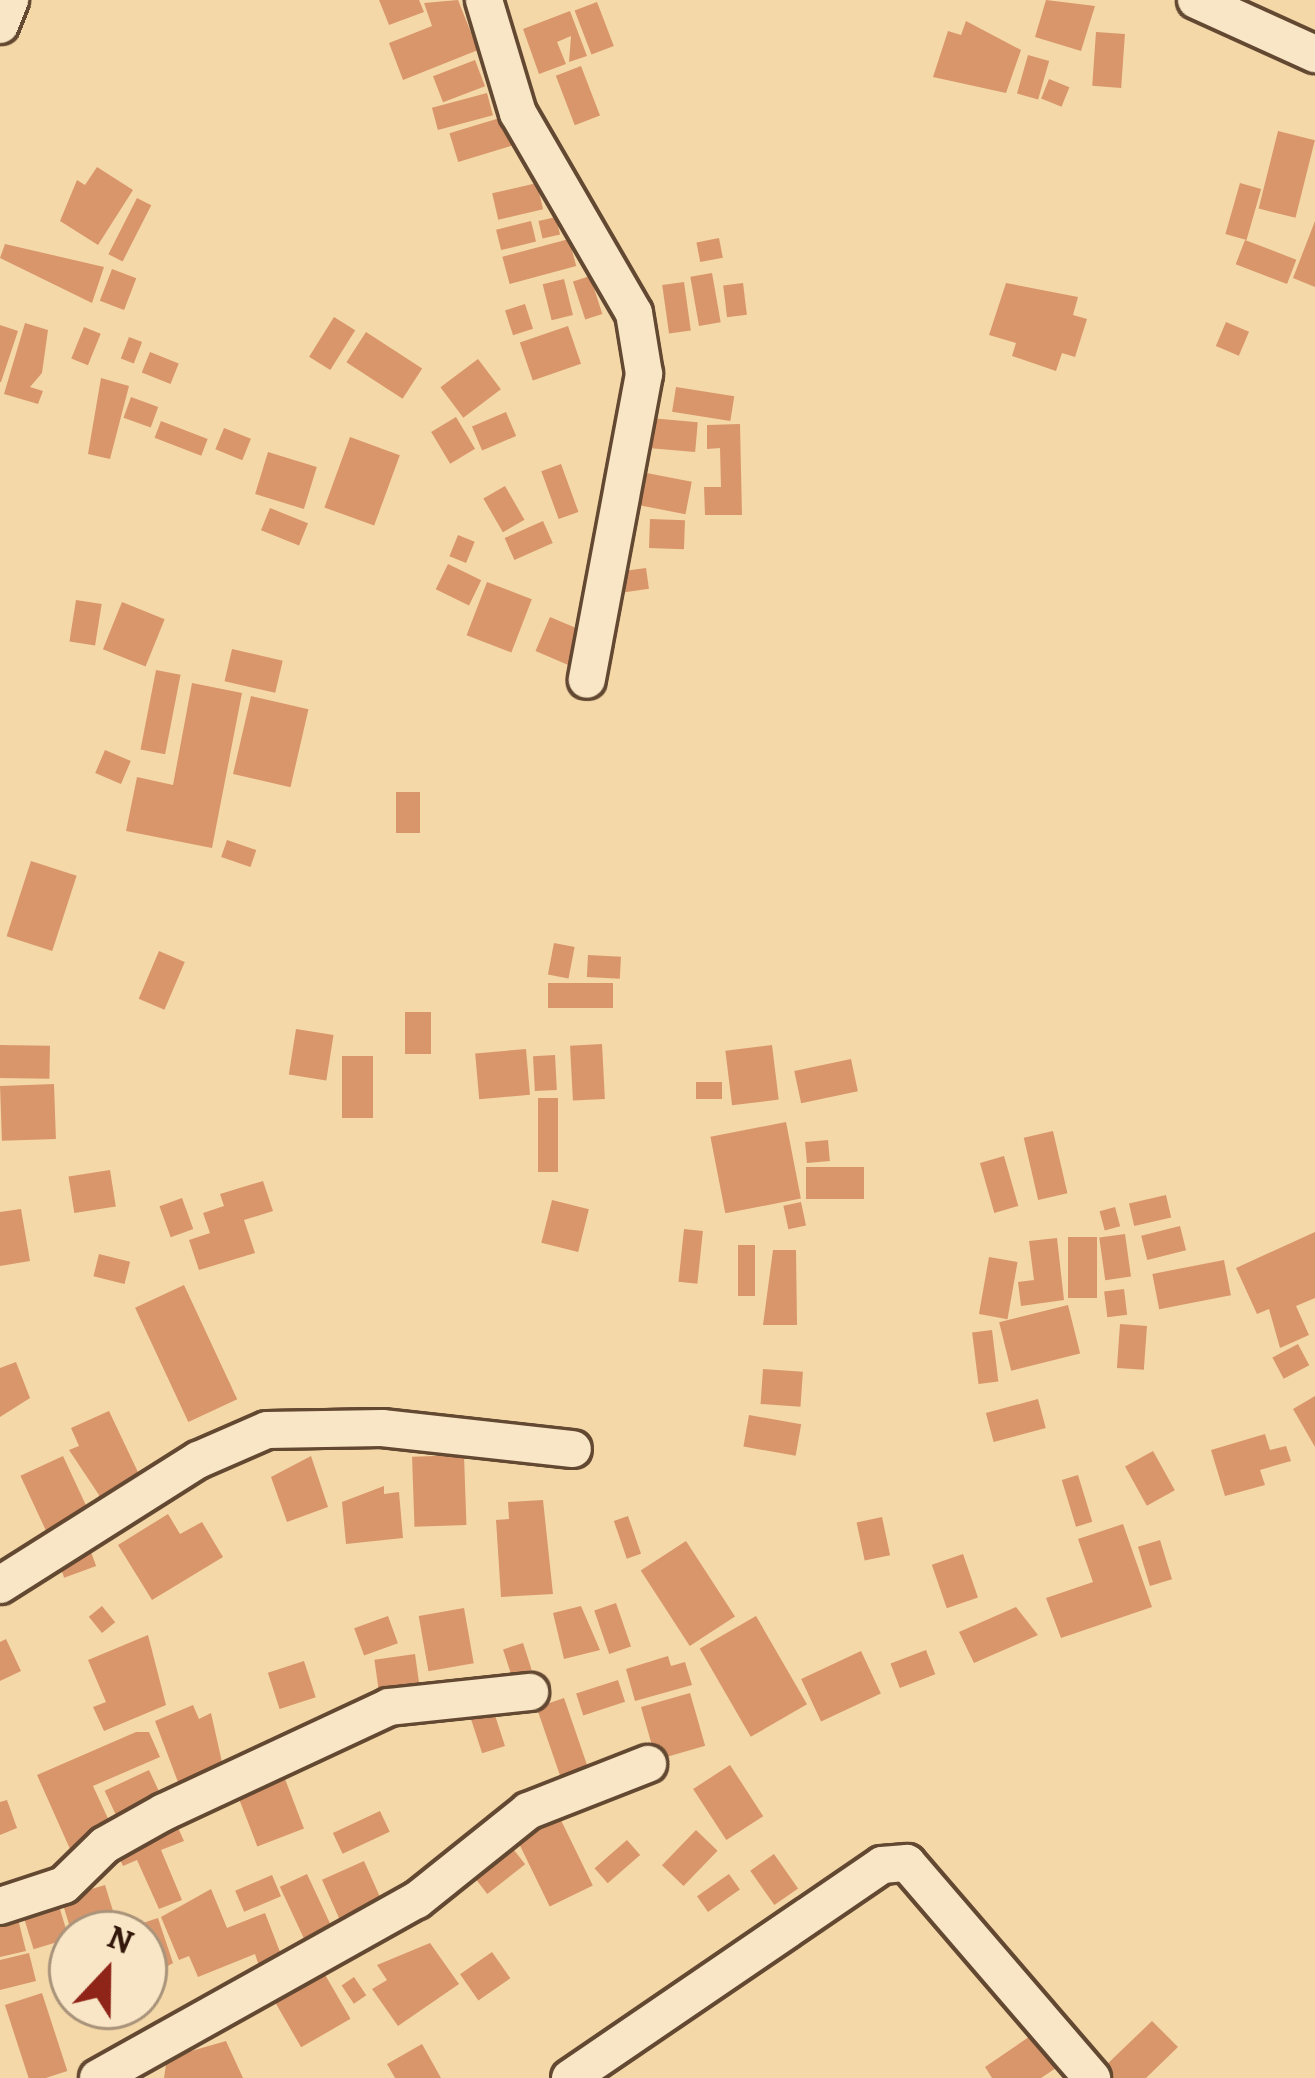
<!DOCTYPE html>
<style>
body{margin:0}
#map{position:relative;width:1315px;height:2078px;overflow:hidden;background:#f4d8a8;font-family:Alegreya,serif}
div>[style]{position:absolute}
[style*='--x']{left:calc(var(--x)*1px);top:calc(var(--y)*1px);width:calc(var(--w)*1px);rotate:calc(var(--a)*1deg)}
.building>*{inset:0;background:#d9966b;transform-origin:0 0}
.roads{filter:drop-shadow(3px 0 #634832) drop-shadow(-3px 0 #634832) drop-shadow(0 3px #634832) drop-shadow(0 -3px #634832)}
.minor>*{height:36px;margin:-18px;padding:0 18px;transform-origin:18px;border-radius:18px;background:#f8e6c6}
span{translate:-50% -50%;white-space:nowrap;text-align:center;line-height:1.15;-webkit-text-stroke:12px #f8e6c6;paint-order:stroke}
.north{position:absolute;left:48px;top:1910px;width:120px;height:120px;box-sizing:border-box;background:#f8e6c6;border:3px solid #a9947b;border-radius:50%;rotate:22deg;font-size:33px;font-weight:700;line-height:48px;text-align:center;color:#33180b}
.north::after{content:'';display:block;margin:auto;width:42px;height:54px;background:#8f2418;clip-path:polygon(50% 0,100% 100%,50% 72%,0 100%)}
</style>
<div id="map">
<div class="building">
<i style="clip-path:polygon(379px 0,419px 0,424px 12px,389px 25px)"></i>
<i style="clip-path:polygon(458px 0,478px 50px,403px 80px,389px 43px,432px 26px,424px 3px)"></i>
<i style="clip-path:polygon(1046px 0,1095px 6px,1081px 51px,1035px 37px)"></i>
<i style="left:597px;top:2px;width:47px;height:24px;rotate:69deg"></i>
<i style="clip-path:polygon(570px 11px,587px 56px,569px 62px,571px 36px,557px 42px,566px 64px,539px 74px,523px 29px)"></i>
<i style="clip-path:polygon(966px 21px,1021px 50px,1006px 93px,933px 77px,948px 31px,961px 35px)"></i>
<i style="left:1096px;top:32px;width:29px;height:54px;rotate:4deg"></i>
<i style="left:1028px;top:55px;width:22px;height:40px;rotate:16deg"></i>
<i style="left:475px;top:60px;width:28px;height:45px;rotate:69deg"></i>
<i style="left:581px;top:66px;width:53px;height:27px;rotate:69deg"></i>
<i style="left:1049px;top:79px;width:22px;height:21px;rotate:22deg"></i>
<i style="left:487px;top:93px;width:23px;height:57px;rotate:75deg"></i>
<i style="left:503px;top:117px;width:30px;height:56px;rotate:73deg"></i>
<i style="left:1278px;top:131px;width:38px;height:80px;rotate:14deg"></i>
<i style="clip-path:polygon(97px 167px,133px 190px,98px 245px,60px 221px,77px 180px,85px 185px)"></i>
<i style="left:537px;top:183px;width:27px;height:46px;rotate:77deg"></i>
<i style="left:1240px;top:183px;width:22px;height:53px;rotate:16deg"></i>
<i style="left:137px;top:198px;width:16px;height:63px;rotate:27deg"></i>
<i style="left:556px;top:217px;width:18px;height:18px;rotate:77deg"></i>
<i style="left:531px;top:221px;width:21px;height:36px;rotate:76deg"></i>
<i style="clip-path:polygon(1315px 221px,1315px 287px,1293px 278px)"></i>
<i style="left:719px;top:238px;width:20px;height:23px;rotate:79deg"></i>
<i style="left:569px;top:239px;width:28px;height:69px;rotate:75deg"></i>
<i style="left:1245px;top:240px;width:55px;height:26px;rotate:21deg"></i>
<i style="clip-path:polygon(5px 244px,104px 267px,92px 303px,0 258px)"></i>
<i style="left:112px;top:269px;width:26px;height:34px;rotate:21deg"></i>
<i style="left:712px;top:273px;width:50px;height:22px;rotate:80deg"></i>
<i style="left:590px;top:276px;width:40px;height:18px;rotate:72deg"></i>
<i style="left:564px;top:279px;width:37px;height:22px;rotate:76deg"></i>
<i style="left:684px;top:282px;width:49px;height:22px;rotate:82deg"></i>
<i style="left:743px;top:283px;width:32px;height:20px;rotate:83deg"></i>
<i style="clip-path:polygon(1006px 283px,1078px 297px,1073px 315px,1087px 319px,1075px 357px,1062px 353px,1056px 371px,1012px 356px,1016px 343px,989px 335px)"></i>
<i style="left:525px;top:304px;width:26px;height:21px;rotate:72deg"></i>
<i style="left:334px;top:317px;width:25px;height:47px;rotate:32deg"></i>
<i style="left:1226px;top:322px;width:25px;height:26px;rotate:23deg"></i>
<i style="clip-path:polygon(25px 323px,48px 330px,42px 373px,30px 387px,43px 391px,38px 404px,4px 394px)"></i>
<i style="clip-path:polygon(0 325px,18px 331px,1px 382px,0 382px)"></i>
<i style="left:568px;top:326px;width:40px;height:51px;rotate:71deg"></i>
<i style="left:84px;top:327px;width:18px;height:34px;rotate:22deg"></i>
<i style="left:366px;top:332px;width:67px;height:36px;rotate:33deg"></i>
<i style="left:129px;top:337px;width:14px;height:23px;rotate:21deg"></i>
<i style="left:150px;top:352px;width:31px;height:22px;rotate:22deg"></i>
<i style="left:478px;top:359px;width:38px;height:47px;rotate:53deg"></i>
<i style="clip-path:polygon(101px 378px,129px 386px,110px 459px,88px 454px)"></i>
<i style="left:676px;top:387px;width:59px;height:25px;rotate:9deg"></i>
<i style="left:131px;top:397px;width:29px;height:22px;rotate:20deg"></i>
<i style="left:506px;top:412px;width:26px;height:37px;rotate:67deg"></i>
<i style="left:456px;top:417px;width:37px;height:29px;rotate:59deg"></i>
<i style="left:639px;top:417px;width:59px;height:30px;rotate:5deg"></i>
<i style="left:161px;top:421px;width:50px;height:18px;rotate:21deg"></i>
<i style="clip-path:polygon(740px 424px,742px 515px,705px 515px,704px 487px,721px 487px,720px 448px,707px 449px,707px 425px)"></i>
<i style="left:224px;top:428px;width:29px;height:23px;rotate:22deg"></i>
<i style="left:350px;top:437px;width:53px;height:75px;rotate:20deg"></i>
<i style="left:268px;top:452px;width:51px;height:44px;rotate:17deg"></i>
<i style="left:561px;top:464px;width:51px;height:21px;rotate:70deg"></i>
<i style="left:626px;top:469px;width:67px;height:33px;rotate:11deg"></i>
<i style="left:505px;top:486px;width:39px;height:25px;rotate:60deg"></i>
<i style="left:270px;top:508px;width:41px;height:24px;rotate:22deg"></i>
<i style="left:650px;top:519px;width:35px;height:29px;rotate:2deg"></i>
<i style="left:543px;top:521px;width:24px;height:42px;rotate:66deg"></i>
<i style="left:458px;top:535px;width:18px;height:23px;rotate:22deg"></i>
<i style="left:448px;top:564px;width:37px;height:28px;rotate:26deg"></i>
<i style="left:646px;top:568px;width:21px;height:26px;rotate:82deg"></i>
<i style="left:487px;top:582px;width:48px;height:57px;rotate:21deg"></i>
<i style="left:76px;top:600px;width:26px;height:42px;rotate:9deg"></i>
<i style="left:122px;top:602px;width:46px;height:51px;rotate:22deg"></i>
<i style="left:550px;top:617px;width:36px;height:37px;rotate:23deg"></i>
<i style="left:232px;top:649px;width:52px;height:33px;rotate:13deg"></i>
<i style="left:156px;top:670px;width:25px;height:81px;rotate:11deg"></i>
<i style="clip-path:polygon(192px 683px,242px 693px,212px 848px,126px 831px,137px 777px,173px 785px)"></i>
<i style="left:251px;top:696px;width:59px;height:80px;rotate:13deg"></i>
<i style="left:105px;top:750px;width:28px;height:25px;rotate:23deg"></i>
<i style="left:396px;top:792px;width:24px;height:41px"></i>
<i style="left:227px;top:840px;width:31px;height:18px;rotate:19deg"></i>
<i style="left:31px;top:861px;width:48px;height:79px;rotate:18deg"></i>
<i style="left:554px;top:943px;width:21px;height:32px;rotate:11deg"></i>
<i style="left:159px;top:951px;width:28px;height:52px;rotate:23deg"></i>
<i style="left:588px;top:955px;width:33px;height:22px;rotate:3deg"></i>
<i style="left:613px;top:983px;width:25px;height:65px;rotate:90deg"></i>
<i style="left:405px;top:1012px;width:26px;height:42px"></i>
<i style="left:296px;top:1029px;width:38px;height:46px;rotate:9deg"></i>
<i style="left:602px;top:1044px;width:55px;height:32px;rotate:87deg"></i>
<i style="left:0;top:1045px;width:50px;height:33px;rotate:1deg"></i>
<i style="left:772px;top:1045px;width:55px;height:47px;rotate:83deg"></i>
<i style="left:526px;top:1049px;width:46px;height:51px;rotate:85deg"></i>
<i style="left:555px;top:1055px;width:35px;height:22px;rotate:87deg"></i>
<i style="left:342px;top:1056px;width:31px;height:62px"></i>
<i style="left:851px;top:1059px;width:33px;height:58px;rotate:78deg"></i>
<i style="left:722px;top:1082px;width:17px;height:26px;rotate:90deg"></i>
<i style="left:54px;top:1084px;width:55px;height:54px;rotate:88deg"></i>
<i style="left:538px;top:1098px;width:20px;height:74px"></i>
<i style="left:786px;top:1122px;width:78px;height:77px;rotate:79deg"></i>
<i style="left:1053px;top:1131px;width:64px;height:30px;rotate:77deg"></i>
<i style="left:828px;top:1140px;width:21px;height:23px;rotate:85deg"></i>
<i style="left:1004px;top:1156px;width:52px;height:25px;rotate:74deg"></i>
<i style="left:806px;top:1167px;width:58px;height:32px"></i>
<i style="left:110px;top:1170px;width:37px;height:42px;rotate:81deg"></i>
<i style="clip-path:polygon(263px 1181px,273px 1211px,244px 1220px,255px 1253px,199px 1270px,189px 1240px,210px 1233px,203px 1213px,224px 1206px,220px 1194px)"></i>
<i style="left:1166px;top:1195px;width:23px;height:38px;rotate:77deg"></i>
<i style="left:182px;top:1198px;width:33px;height:24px;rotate:70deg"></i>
<i style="left:552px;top:1200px;width:38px;height:44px;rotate:14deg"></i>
<i style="left:801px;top:1202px;width:24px;height:18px;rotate:78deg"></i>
<i style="left:1115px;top:1207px;width:20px;height:16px;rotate:75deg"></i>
<i style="clip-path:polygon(21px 1209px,30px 1261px,0 1266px,0 1212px)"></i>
<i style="left:1180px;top:1226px;width:25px;height:40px;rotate:76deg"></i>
<i style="left:684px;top:1229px;width:19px;height:53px;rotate:6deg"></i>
<i style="clip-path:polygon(1315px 1232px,1315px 1298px,1296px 1306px,1309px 1335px,1280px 1348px,1269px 1309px,1257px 1314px,1236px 1268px)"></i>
<i style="left:1125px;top:1234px;width:43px;height:26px;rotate:82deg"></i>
<i style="left:1097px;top:1237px;width:61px;height:29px;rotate:90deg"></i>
<i style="clip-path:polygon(1057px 1238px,1064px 1300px,1021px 1306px,1018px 1282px,1034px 1280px,1029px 1241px)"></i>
<i style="left:738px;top:1245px;width:17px;height:51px"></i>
<i style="clip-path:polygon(773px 1250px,796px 1250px,797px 1325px,763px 1325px)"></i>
<i style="left:99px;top:1254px;width:32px;height:23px;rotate:14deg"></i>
<i style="left:989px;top:1257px;width:29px;height:58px;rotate:10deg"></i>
<i style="left:1224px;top:1260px;width:36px;height:73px;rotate:79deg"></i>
<i style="left:184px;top:1285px;width:126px;height:54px;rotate:65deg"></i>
<i style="left:1124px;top:1289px;width:26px;height:20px;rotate:83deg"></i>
<i style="left:1068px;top:1305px;width:50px;height:71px;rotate:76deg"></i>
<i style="left:1120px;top:1324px;width:27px;height:44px;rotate:4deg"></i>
<i style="left:992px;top:1330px;width:52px;height:20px;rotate:83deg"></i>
<i style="left:1298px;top:1344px;width:24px;height:29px;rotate:62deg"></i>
<i style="clip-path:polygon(16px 1362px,30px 1398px,0 1417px,0 1368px)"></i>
<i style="left:763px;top:1369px;width:40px;height:35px;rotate:4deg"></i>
<i style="clip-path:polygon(1315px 1396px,1315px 1447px,1293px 1409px)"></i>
<i style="left:1038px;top:1399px;width:30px;height:54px;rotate:75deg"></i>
<i style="clip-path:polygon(109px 1411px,145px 1487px,95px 1509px,99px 1495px,69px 1450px,79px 1446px,71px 1428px)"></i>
<i style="left:749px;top:1415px;width:53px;height:32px;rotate:10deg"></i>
<i style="clip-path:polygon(1265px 1434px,1270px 1450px,1286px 1446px,1291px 1461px,1260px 1470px,1265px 1485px,1225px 1496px,1211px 1450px)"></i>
<i style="left:1153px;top:1451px;width:45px;height:32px;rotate:61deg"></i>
<i style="left:464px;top:1455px;width:70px;height:52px;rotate:88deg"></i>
<i style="left:63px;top:1456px;width:62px;height:47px;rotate:65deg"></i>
<i style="clip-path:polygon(311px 1456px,328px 1507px,287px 1522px,271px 1477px)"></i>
<i style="left:1078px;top:1475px;width:49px;height:17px;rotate:73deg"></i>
<i style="clip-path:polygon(384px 1486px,384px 1494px,399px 1492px,403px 1538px,346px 1544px,342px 1502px)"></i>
<i style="clip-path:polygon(543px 1500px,553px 1594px,501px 1597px,496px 1520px,509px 1519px,508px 1502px)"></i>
<i style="clip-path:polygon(168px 1514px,180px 1534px,202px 1522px,223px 1557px,152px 1600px,118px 1545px)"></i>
<i style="left:628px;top:1516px;width:40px;height:15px;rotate:71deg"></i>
<i style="left:882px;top:1517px;width:39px;height:26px;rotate:78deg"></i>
<i style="clip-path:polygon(1123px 1524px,1152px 1607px,1061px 1638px,1046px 1598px,1093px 1582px,1078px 1539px)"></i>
<i style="left:1160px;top:1540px;width:41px;height:23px;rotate:73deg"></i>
<i style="left:686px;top:1541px;width:90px;height:54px;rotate:57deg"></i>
<i style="left:91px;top:1552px;width:15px;height:34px;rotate:70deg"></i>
<i style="left:963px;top:1554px;width:46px;height:33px;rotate:71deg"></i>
<i style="left:616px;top:1603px;width:46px;height:23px;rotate:71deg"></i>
<i style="left:102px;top:1606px;width:21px;height:17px;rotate:51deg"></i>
<i style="clip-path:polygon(581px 1606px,600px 1650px,564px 1659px,553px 1613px)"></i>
<i style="clip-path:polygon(1016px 1607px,1038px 1635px,974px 1663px,959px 1632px)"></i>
<i style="left:464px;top:1608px;width:56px;height:46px;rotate:80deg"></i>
<i style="left:388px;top:1616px;width:29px;height:36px;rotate:70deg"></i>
<i style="left:756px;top:1616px;width:102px;height:65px;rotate:60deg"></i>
<i style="clip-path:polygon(148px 1635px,166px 1705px,104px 1731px,93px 1707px,106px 1702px,88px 1660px)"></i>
<i style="clip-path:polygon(6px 1639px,21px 1671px,0 1681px,0 1642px)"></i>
<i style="left:523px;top:1643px;width:28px;height:21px;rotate:72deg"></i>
<i style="left:926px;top:1650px;width:26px;height:38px;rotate:69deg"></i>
<i style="left:861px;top:1651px;width:47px;height:66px;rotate:65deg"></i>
<i style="left:415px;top:1654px;width:29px;height:41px;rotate:82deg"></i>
<i style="clip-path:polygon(668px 1656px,671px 1666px,685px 1662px,692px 1685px,635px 1701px,626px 1669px)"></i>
<i style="left:304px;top:1661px;width:38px;height:38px;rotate:72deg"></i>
<i style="left:618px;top:1680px;width:23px;height:44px;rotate:72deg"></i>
<i style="left:690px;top:1693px;width:55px;height:51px;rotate:74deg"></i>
<i style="left:564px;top:1698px;width:78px;height:29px;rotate:71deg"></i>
<i style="clip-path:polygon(193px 1705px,199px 1719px,211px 1713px,224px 1771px,181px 1790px,155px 1721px)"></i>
<i style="left:492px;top:1706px;width:42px;height:24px;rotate:72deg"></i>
<i style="clip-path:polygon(136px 1732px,149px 1732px,160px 1757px,93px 1786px,111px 1825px,128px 1824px,70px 1849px,37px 1775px)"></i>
<i style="left:730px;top:1765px;width:61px;height:44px;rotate:57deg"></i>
<i style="left:149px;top:1770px;width:31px;height:49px;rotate:65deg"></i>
<i style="left:285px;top:1779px;width:53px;height:50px;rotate:69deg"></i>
<i style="clip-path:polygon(7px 1800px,17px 1828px,0 1835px,0 1802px)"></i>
<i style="left:556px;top:1810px;width:84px;height:48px;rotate:64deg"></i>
<i style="left:380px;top:1811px;width:23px;height:52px;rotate:65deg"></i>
<i style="clip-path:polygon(174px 1819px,184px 1841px,161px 1850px,182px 1900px,159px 1909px,137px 1860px,123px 1866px,113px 1844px)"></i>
<i style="left:696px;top:1830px;width:30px;height:49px;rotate:44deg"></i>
<i style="left:503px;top:1836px;width:36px;height:48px;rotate:52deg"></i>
<i style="left:627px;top:1840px;width:20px;height:43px;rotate:49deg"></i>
<i style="left:774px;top:1854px;width:42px;height:29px;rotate:55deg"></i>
<i style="left:364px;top:1861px;width:49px;height:46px;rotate:66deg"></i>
<i style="left:307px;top:1874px;width:59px;height:30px;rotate:65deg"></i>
<i style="left:729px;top:1874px;width:19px;height:39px;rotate:55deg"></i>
<i style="left:272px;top:1875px;width:23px;height:40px;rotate:67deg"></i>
<i style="clip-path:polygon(105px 1885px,118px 1927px,72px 1934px,61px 1898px)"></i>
<i style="clip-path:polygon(211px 1889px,227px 1928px,265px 1913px,282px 1957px,259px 1966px,255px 1954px,198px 1977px,189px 1956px,179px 1960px,161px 1917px)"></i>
<i style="left:59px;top:1906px;width:34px;height:37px;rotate:73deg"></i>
<i style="clip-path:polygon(15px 1907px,26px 1951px,0 1957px,0 1911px)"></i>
<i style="clip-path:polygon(158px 1918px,173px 1963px,144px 1980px,144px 1934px,112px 1933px)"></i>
<i style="clip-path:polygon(430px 1943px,459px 1984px,398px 2026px,372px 1989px,387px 1980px,377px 1965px)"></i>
<i style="left:492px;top:1952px;width:32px;height:39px;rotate:55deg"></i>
<i style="clip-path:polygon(29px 1953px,36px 1981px,0 1990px,0 1960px)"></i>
<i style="left:320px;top:1966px;width:61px;height:57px;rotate:60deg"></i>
<i style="left:354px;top:1977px;width:22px;height:15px;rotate:56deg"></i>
<i style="left:42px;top:1993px;width:82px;height:39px;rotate:72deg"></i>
<i style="clip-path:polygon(1152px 2021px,1178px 2047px,1146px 2078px,1111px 2078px,1102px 2069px)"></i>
<i style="clip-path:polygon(1042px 2028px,1065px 2062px,1041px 2078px,992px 2078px,985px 2067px)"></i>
<i style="clip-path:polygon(226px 2041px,243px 2078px,164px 2078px,167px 2058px)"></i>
<i style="clip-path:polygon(422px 2044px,441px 2078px,395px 2078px,387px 2064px)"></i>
</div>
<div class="roads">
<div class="minor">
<i style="--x:484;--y:0;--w:118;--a:73.3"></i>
<i style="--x:518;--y:113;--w:231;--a:59.9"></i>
<i style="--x:634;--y:313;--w:62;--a:80.7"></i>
<i style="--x:644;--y:374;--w:311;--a:100.6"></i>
<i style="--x:1196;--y:0;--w:131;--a:24.4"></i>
<i style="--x:0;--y:25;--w:27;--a:-68"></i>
<i style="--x:0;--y:1585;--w:234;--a:-32.3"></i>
<i style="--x:198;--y:1460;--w:75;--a:-23.5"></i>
<i style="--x:267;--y:1430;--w:115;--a:-1"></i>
<i style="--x:382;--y:1428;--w:192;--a:6.3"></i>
<i style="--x:0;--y:1906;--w:67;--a:-18.2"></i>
<i style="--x:64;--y:1885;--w:57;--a:-44.3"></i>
<i style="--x:105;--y:1845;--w:68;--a:-29.2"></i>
<i style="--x:164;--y:1812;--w:248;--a:-25"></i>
<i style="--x:389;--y:1707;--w:142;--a:-6.1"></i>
<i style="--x:98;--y:2078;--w:365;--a:-29.2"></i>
<i style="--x:417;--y:1900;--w:142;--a:-38.7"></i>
<i style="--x:528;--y:1811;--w:129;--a:-21.4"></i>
<i style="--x:570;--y:2078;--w:378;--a:-34.3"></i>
<i style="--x:882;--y:1865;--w:25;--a:-5"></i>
<i style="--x:907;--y:1863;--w:284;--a:49.3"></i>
</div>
</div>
<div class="north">N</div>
</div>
